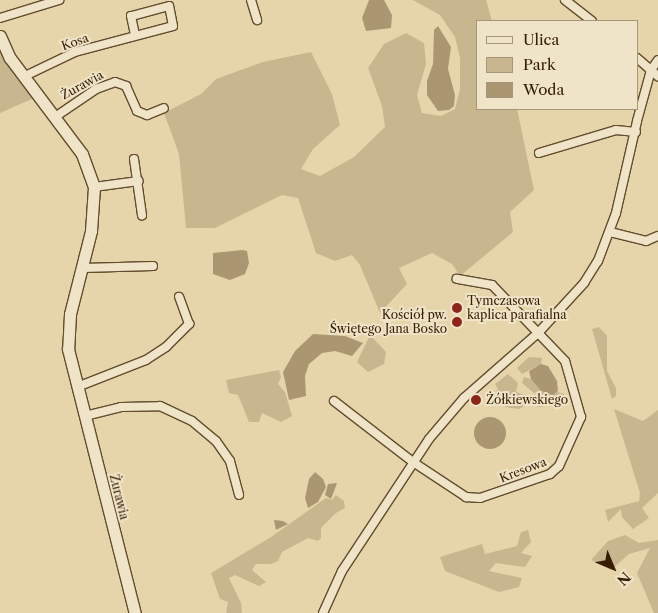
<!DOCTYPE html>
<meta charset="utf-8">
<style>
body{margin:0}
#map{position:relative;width:658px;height:613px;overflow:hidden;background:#e6d5ab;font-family:"Libre Caslon Text",serif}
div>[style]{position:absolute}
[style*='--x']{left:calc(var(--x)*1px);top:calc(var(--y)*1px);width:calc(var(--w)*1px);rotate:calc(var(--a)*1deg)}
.green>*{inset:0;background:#c8b68e}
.water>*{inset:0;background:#aa9772}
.round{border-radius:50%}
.roads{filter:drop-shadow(1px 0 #634c2d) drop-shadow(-1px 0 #634c2d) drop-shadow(0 1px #634c2d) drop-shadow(0 -1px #634c2d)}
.street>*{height:8px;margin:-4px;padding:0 4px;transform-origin:4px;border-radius:4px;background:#efe4c8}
.secondary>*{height:11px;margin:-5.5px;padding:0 5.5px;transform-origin:5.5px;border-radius:5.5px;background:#efe4c8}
.dots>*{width:14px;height:14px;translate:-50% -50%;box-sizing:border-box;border:2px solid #efe4c8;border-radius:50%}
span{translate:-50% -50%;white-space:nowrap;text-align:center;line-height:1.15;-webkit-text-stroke:4px #efe4c8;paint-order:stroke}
.street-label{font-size:12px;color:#371e03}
.poi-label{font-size:12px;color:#371e03}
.left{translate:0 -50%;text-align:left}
.right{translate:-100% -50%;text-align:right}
.legend{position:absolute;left:476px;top:20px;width:162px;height:90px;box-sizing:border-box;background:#efe4c8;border:1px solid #a59579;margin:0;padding:6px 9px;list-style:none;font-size:15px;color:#371e03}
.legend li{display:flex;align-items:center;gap:10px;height:25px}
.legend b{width:25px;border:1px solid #a59579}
.north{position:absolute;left:588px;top:543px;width:50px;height:50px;-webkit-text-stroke:4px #efe4c8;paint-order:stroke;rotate:135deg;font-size:14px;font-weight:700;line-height:20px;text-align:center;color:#371e03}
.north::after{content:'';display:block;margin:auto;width:18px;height:22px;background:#371e03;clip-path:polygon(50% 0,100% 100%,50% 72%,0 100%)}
</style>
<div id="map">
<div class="green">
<i style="clip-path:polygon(413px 0,486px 0,492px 21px,477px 21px,477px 109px,517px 109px,534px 190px,510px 212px,513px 232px,460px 276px,452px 264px,432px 253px,399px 268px,407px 284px,380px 313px,360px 265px,352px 255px,335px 261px,316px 253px,298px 198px,282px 195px,215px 228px,186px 228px,179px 154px,164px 113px,201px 94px,216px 79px,263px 62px,311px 52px,332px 94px,340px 125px,313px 149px,301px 169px,320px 176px,354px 157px,385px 127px,382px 106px,368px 68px,384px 44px,406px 33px,424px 43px,426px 64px,417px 95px,422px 113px,441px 116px,455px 109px,460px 89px,460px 58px,455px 37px,440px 15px)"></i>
<i style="clip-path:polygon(0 50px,7px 64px,34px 98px,0 113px)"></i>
<i style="clip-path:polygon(599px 327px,607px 336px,607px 371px,616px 388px,616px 396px,612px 399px,592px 329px)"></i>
<i style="clip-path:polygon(370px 335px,386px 352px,384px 364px,368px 372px,357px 362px)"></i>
<i style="clip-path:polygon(529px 357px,542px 358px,541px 364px,522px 374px,517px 368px)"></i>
<i style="clip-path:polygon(279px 370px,281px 377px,278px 384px,285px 392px,292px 416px,281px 422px,262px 413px,259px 422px,249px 422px,238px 395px,229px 393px,226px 380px)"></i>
<i style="clip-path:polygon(508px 374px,518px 383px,516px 392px,524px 395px,526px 405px,519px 409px,505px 407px,505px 399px,498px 399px,495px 392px,498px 389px,495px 384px)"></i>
<i style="clip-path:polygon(524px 377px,531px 379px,541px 391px,553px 395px,557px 392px,564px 394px,560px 405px,537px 407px,535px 394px,522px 383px)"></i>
<i style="clip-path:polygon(614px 409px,643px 421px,658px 410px,658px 493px,642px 508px,649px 518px,633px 529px,622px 517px,621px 509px,608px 522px,605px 510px,639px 501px,640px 493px)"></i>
<i style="clip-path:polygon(336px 495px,344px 501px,345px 508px,336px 513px,321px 528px,321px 538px,318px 541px,308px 538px,282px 552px,278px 561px,271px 564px,256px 564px,252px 570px,266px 582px,259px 586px,235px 575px,229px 578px,241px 603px,242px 613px,226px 613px,228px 602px,220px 599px,211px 573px,271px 537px,326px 498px,332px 500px)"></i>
<i style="clip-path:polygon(528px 530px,531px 542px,521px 553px,532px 556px,525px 567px,496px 563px,489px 571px,522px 578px,519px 587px,499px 592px,445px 571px,440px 557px,482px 544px,485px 554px,517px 546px,521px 532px)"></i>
<i style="clip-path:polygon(625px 535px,639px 543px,658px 540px,658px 613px,654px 613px,637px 573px,650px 548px,629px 554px,611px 570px,591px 560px,608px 541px)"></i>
</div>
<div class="water">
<i style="clip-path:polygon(369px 0,384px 0,392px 15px,391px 28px,366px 31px,362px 18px)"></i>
<i style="clip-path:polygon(438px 26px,451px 47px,448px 69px,455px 95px,454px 106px,449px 110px,438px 111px,427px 95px,427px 81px,433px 64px,434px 30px)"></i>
<i style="clip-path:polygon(243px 250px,247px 251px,249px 263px,245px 274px,230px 280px,213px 274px,213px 253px)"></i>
<i style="clip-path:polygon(313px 334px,345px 336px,363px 343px,352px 356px,335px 351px,322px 353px,309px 364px,305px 376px,306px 396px,289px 400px,283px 372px,295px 351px)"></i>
<i style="clip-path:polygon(541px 364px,548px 366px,557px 381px,558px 391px,553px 395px,541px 391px,531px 379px,529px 371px)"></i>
<i class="round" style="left:474px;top:417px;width:32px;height:32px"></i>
<i style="clip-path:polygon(315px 472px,323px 479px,326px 487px,318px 502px,308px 508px,305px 498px,309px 479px)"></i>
<i style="clip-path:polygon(337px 483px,331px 499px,325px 495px,328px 484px)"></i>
<i style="clip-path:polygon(274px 520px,283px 521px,288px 524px,276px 530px)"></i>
</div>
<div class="roads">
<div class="street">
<i style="--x:251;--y:0;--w:21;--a:73"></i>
<i style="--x:565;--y:0;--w:34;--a:38"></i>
<i style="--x:0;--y:18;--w:62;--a:-17"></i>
<i style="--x:637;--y:58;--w:28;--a:41"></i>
<i style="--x:25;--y:76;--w:55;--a:-25.6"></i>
<i style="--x:75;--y:52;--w:101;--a:-14.9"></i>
<i style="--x:173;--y:26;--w:20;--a:-101"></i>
<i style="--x:169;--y:6;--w:39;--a:165"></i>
<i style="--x:131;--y:16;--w:19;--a:78"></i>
<i style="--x:55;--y:117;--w:50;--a:-34.3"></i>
<i style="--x:96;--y:89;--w:20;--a:-20"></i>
<i style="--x:115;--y:82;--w:12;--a:20"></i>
<i style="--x:126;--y:86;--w:27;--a:66"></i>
<i style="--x:137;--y:111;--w:11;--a:22"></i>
<i style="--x:147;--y:115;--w:18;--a:-22"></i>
<i style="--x:539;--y:153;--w:80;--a:-16.6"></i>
<i style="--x:616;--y:130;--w:20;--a:6"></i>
<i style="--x:134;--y:159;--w:57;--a:81.9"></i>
<i style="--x:94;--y:187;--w:45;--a:-7.6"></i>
<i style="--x:610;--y:232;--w:37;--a:14"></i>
<i style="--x:646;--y:241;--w:13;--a:-23"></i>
<i style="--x:83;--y:268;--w:70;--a:-1.6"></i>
<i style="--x:77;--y:387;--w:74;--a:-21.4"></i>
<i style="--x:146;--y:360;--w:24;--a:-33"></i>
<i style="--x:166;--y:347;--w:33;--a:-45"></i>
<i style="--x:189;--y:324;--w:29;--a:-110"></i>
<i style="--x:334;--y:401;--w:100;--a:37.7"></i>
<i style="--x:413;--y:462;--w:64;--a:33.4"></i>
<i style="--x:466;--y:497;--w:14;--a:4"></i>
<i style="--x:480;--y:498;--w:74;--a:-18.9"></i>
<i style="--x:550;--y:474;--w:12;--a:-42"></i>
<i style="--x:559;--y:466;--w:54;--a:-65.8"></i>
<i style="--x:581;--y:417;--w:58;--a:-105.9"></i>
<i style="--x:565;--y:361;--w:105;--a:-133.8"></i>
<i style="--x:492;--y:285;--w:36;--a:-170"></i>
<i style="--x:85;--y:416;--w:37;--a:-14"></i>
<i style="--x:121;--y:407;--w:39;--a:-1"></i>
<i style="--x:160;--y:406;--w:35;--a:25"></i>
<i style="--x:192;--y:421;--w:31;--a:40"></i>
<i style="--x:216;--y:441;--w:24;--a:55"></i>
<i style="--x:230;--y:461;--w:35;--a:75"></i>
<i style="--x:323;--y:613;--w:46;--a:-65.7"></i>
<i style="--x:342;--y:571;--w:158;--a:-56.6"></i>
<i style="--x:429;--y:439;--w:54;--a:-49.5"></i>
<i style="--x:464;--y:398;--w:100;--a:-41.3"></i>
<i style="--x:539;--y:332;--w:67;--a:-47.4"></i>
<i style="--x:584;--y:283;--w:26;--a:-58"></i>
<i style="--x:598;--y:261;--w:51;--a:-69.4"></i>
<i style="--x:616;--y:213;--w:94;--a:-77.1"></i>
<i style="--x:637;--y:121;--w:53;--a:-74.6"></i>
<i style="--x:651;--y:70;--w:12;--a:-55"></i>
</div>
<div class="secondary">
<i style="--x:0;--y:36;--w:24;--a:66"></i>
<i style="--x:10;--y:58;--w:120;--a:53.1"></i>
<i style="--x:82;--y:154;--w:35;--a:70"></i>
<i style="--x:94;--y:187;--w:44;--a:93.9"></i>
<i style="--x:91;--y:231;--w:86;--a:104.2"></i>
<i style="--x:70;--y:314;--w:35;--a:93"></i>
<i style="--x:68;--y:349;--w:272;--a:75.8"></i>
</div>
</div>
<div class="dots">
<i style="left:457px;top:308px;background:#8f2418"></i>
<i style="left:457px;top:322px;background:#8f2418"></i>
<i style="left:476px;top:400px;background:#8f2418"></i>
</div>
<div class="street-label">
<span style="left:75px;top:42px;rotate:-20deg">Kosa</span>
<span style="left:82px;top:85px;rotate:-29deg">Żurawia</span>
<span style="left:523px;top:470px;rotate:-21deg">Kresowa</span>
<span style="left:119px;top:497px;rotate:76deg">Żurawia</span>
</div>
<div class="poi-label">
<span class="left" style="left:467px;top:308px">Tymczasowa<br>kaplica parafialna</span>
<span class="right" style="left:447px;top:322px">Kościół pw.<br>Świętego Jana Bosko</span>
<span class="left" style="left:486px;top:400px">Żółkiewskiego</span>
</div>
<ul class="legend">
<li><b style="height:6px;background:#efe4c8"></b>Ulica</li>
<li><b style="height:14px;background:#c8b68e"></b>Park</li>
<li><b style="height:14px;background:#aa9772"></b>Woda</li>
</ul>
<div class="north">N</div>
</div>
